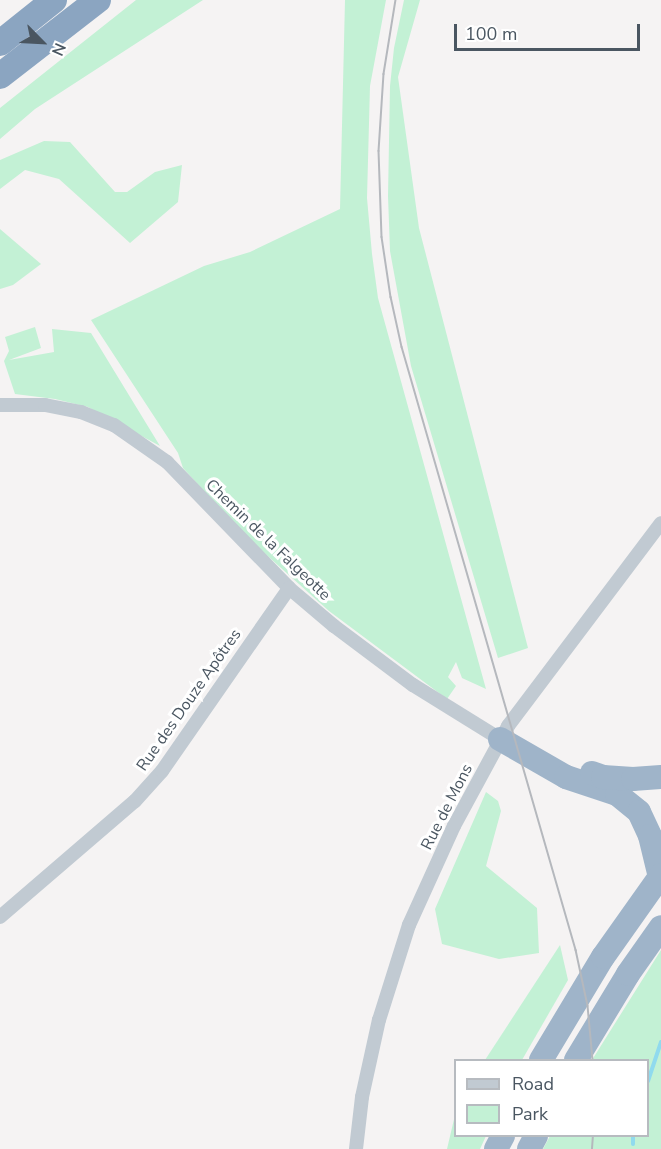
<!DOCTYPE html>
<meta charset="utf-8">
<style>
body{margin:0}
#map{position:relative;width:661px;height:1149px;overflow:hidden;background:#f5f3f3;font-family:"Nunito Sans",sans-serif}
div>[style]{position:absolute}
[style*='--x']{left:calc(var(--x)*1px);top:calc(var(--y)*1px);width:calc(var(--w)*1px);rotate:calc(var(--a)*1deg)}
.green>*{inset:0;background:#c3f1d5}
.stream>*{height:4px;margin:-2px;padding:0 2px;transform-origin:2px;border-radius:2px;background:#90daee}
.minor>*{height:14px;margin:-7px;padding:0 7px;transform-origin:7px;border-radius:7px;background:#c1cad2}
.trunk>*{height:24px;margin:-12px;padding:0 12px;transform-origin:12px;border-radius:12px;background:#9fb4c9}
.motorway>*{height:26px;margin:-13px;padding:0 13px;transform-origin:13px;border-radius:13px;background:#8ba5c1}
.tram>*{height:1.5px;margin:-0.75px;padding:0 0.75px;transform-origin:0.75px;border-radius:0.75px;background:#b5b8bd}
span{translate:-50% -50%;white-space:nowrap;text-align:center;line-height:1.15;-webkit-text-stroke:6px #fff;paint-order:stroke}
.street-label{font-size:16px;color:#4a5661}
.legend{position:absolute;left:454px;top:1059px;width:195px;height:78px;box-sizing:border-box;background:#fff;border:2px solid #b7bbc0;margin:0;padding:8px 10px;list-style:none;font-size:18px;color:#4a5661}
.legend li{display:flex;align-items:center;gap:12px;height:30px}
.legend b{width:30px;border:2px solid #b7bbc0}
.north{position:absolute;left:12px;top:12px;width:60px;height:60px;-webkit-text-stroke:4px #fff;paint-order:stroke;rotate:114deg;font-size:16px;font-weight:700;line-height:24px;text-align:center;color:#4a5661}
.north::after{content:'';display:block;margin:auto;width:21px;height:27px;background:#4a5661;clip-path:polygon(50% 0,100% 100%,50% 72%,0 100%)}
.scale{position:absolute;left:454px;top:24px;width:186px;height:27px;box-sizing:border-box;border:3px solid #4a5661;border-top:0;padding-left:8px;font-size:18px;line-height:21px;white-space:nowrap;color:#4a5661;-webkit-text-stroke:4px #fff;paint-order:stroke}
</style>
<div id="map">
<div class="green">
<i style="clip-path:polygon(136px 0,203px 0,35px 109px,0 139px,0 108px)"></i>
<i style="clip-path:polygon(345px 0,386px 0,370px 86px,367px 198px,372px 254px,378px 298px,486px 689px,462px 678px,456px 662px,448px 677px,456px 686px,447px 699px,329px 611px,251px 541px,204px 491px,183px 468px,178px 453px,91px 320px,204px 266px,250px 252px,340px 209px)"></i>
<i style="clip-path:polygon(404px 0,420px 0,398px 77px,419px 228px,528px 648px,498px 658px,411px 366px,390px 251px,388px 196px,390px 86px,394px 48px)"></i>
<i style="clip-path:polygon(44px 141px,70px 142px,115px 192px,127px 192px,155px 172px,182px 165px,178px 202px,130px 243px,59px 179px,25px 170px,0 189px,0 160px)"></i>
<i style="clip-path:polygon(0 229px,41px 264px,13px 285px,0 289px)"></i>
<i style="clip-path:polygon(35px 327px,41px 348px,9px 360px,54px 352px,52px 329px,91px 333px,160px 446px,88px 407px,55px 399px,15px 394px,4px 361px,9px 351px,5px 337px)"></i>
<i style="clip-path:polygon(486px 792px,498px 801px,501px 811px,486px 866px,537px 908px,539px 953px,499px 959px,442px 944px,435px 909px)"></i>
<i style="clip-path:polygon(560px 945px,568px 980px,522px 1060px,485px 1060px)"></i>
<i style="clip-path:polygon(661px 950px,661px 1149px,543px 1149px,550px 1136px,648px 1136px,648px 1060px,592px 1060px)"></i>
<i style="clip-path:polygon(455px 1115px,456px 1136px,486px 1136px,480px 1149px,447px 1149px)"></i>
</div>
<div class="stream">
<i style="--x:648;--y:1081;--w:41;--a:-71.6"></i>
<i style="--x:633;--y:1144;--w:8;--a:-90"></i>
</div>
<div class="minor">
<i style="--x:0;--y:405;--w:45;--a:0"></i>
<i style="--x:45;--y:405;--w:37;--a:11"></i>
<i style="--x:81;--y:412;--w:35;--a:22"></i>
<i style="--x:114;--y:425;--w:65;--a:34.9"></i>
<i style="--x:167;--y:462;--w:175;--a:45.9"></i>
<i style="--x:289;--y:588;--w:59;--a:40.2"></i>
<i style="--x:334;--y:626;--w:99;--a:36.8"></i>
<i style="--x:413;--y:685;--w:102;--a:31.8"></i>
<i style="--x:0;--y:917;--w:178;--a:-40.7"></i>
<i style="--x:135;--y:801;--w:40;--a:-48"></i>
<i style="--x:162;--y:771;--w:223;--a:-55.2"></i>
<i style="--x:356;--y:1149;--w:52;--a:-83.4"></i>
<i style="--x:362;--y:1097;--w:79;--a:-77.6"></i>
<i style="--x:379;--y:1020;--w:100;--a:-72.5"></i>
<i style="--x:409;--y:925;--w:109;--a:-65.6"></i>
<i style="--x:454;--y:826;--w:114;--a:-61.6"></i>
<i style="--x:508;--y:726;--w:254;--a:-53"></i>
</div>
<div class="trunk">
<i style="--x:500;--y:739;--w:76;--a:29.9"></i>
<i style="--x:566;--y:777;--w:54;--a:18.4"></i>
<i style="--x:617;--y:794;--w:28;--a:39"></i>
<i style="--x:639;--y:812;--w:26;--a:65"></i>
<i style="--x:650;--y:836;--w:42;--a:76.3"></i>
<i style="--x:592;--y:773;--w:12;--a:20"></i>
<i style="--x:603;--y:777;--w:30;--a:4"></i>
<i style="--x:633;--y:779;--w:28;--a:-4"></i>
<i style="--x:541;--y:1060;--w:120;--a:-59"></i>
<i style="--x:603;--y:957;--w:100;--a:-54.7"></i>
<i style="--x:576;--y:1060;--w:100;--a:-58.8"></i>
<i style="--x:628;--y:974;--w:57;--a:-54.9"></i>
<i style="--x:496;--y:1149;--w:15;--a:-62"></i>
<i style="--x:529;--y:1149;--w:15;--a:-62"></i>
</div>
<div class="motorway">
<i style="--x:0;--y:43;--w:69;--a:-38.5"></i>
<i style="--x:0;--y:76;--w:124;--a:-37.8"></i>
</div>
<div class="tram">
<i style="--x:396;--y:0;--w:75;--a:99.2"></i>
<i style="--x:384;--y:74;--w:77;--a:93.7"></i>
<i style="--x:379;--y:151;--w:86;--a:88"></i>
<i style="--x:382;--y:237;--w:61;--a:81.5"></i>
<i style="--x:391;--y:297;--w:51;--a:77.6"></i>
<i style="--x:402;--y:347;--w:628;--a:73.9"></i>
<i style="--x:576;--y:950;--w:57;--a:77.9"></i>
<i style="--x:588;--y:1006;--w:54;--a:84.7"></i>
<i style="--x:592;--y:1149;--w:13;--a:-86"></i>
</div>
<div class="street-label">
<span style="left:268px;top:540px;rotate:44deg">Chemin de la Falgeotte</span>
<span style="left:189px;top:700px;rotate:-55deg">Rue des Douze Apôtres</span>
<span style="left:447px;top:807px;rotate:-63deg">Rue de Mons</span>
</div>
<ul class="legend">
<li><b style="height:8px;background:#c1cad2"></b>Road</li>
<li><b style="height:16px;background:#c3f1d5"></b>Park</li>
</ul>
<div class="north">N</div>
<div class="scale">100 m</div>
</div>
